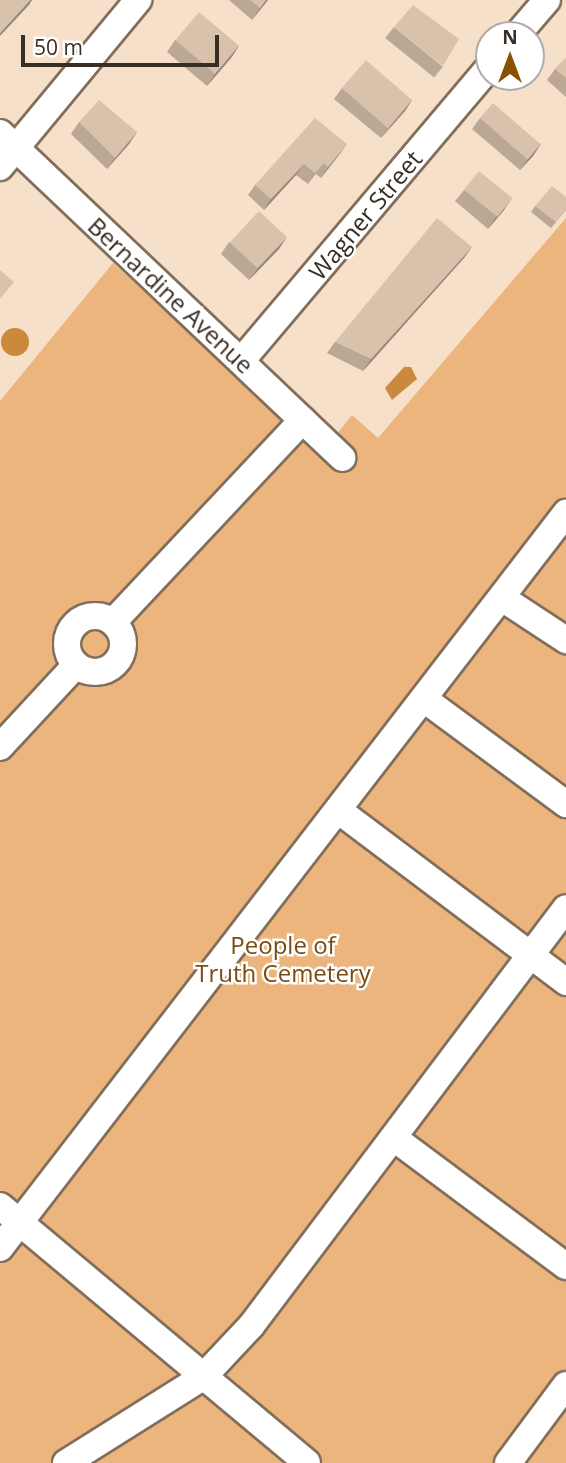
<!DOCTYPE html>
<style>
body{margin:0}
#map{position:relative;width:566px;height:1463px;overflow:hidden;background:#f7e0ca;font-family:"Open Sans",sans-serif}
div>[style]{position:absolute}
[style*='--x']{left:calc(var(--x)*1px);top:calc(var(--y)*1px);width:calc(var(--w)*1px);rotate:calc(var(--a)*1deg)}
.green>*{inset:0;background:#ebb57d}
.water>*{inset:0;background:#ca893d}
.round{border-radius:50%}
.roads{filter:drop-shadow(2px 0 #826e5a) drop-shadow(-2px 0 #826e5a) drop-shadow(0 2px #826e5a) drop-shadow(0 -2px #826e5a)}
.minor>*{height:26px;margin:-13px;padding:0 13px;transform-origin:13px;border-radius:13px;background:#fff}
.minor>.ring{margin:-13px;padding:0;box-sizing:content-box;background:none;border:26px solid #fff;border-radius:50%}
.wall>*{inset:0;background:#baa794;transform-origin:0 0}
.shaded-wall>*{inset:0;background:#978878}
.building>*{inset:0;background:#d8c2ac;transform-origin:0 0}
span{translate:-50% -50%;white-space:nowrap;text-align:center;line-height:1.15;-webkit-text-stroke:5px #fff;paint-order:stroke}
.street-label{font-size:24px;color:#372e26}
.park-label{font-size:24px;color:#794c14}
.north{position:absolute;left:475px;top:21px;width:70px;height:70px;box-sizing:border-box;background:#fff;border:2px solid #afaba8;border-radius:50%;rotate:0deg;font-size:19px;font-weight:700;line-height:28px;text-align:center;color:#372e26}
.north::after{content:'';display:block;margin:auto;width:24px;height:32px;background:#875100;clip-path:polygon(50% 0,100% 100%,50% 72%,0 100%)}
.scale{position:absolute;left:21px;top:35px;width:198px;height:32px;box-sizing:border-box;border:4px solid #372e26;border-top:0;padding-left:9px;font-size:21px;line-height:24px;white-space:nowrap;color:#372e26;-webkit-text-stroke:5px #fff;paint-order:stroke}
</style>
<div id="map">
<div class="green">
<i style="clip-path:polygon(566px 218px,566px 1463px,0 1463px,0 401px,113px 263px,321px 454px,352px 415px,378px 438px)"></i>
</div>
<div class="water">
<i class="round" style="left:1px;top:328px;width:28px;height:28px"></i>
<i style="clip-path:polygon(404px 367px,411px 367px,417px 379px,392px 400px,385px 388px)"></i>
</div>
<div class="roads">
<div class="minor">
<i style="--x:517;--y:35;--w:46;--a:-49.4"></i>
<i style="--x:0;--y:133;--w:472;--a:43.5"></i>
<i style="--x:0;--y:167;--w:217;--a:-50.4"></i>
<i style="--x:241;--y:361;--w:384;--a:-49.8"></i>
<i style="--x:502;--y:598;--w:77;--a:33.3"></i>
<i class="ring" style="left:67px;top:616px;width:30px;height:30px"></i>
<i style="--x:113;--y:622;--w:277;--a:-46.8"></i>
<i style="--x:424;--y:699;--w:177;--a:36.5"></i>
<i style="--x:0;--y:747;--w:112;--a:-47.2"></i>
<i style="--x:338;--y:810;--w:286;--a:37"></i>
<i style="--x:394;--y:1138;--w:214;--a:36.7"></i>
<i style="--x:0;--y:1206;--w:400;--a:39.9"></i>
<i style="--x:0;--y:1248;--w:928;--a:-52.4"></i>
<i style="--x:66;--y:1463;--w:163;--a:-32.2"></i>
<i style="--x:204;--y:1376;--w:69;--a:-46.8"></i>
<i style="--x:251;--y:1326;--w:523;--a:-53"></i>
<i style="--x:508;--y:1463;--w:97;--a:-53.4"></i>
</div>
</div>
<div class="wall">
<i style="clip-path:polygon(229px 0,268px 0,252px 20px)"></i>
<i style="left:394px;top:27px;width:63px;height:14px;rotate:39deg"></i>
<i style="clip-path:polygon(175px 40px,239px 46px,231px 58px,207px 86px,167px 52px)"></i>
<i style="clip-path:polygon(566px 58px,566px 97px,547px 80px,555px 69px)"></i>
<i style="clip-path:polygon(342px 88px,412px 100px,405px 111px,381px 138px,334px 99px)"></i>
<i style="clip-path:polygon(480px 118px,541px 144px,533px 156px,520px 170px,472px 129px)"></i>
<i style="clip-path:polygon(79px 122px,137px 132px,129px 144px,107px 169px,71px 134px)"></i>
<i style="clip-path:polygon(347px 144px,321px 178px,316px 174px,308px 184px,296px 175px,264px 210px,248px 195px,255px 185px)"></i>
<i style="clip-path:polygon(464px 190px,504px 210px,488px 229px,455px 201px)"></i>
<i style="clip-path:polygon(535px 206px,566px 210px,551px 228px,531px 212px)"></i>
<i style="clip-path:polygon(229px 242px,279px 249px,249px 280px,221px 254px)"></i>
<i style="clip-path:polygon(472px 247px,464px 258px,363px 371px,327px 353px,335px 342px)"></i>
</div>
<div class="shaded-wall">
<i style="clip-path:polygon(30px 0,32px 0,29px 5px,0 36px,0 33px)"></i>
<i style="clip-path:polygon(266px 0,268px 0,252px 20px,260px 8px)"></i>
<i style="clip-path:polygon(239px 46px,231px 58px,207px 86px,215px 74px)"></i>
<i style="clip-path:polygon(412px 100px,405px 111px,381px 138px,389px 128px)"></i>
<i style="clip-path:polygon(137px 132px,129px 144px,107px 169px,115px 158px)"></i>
<i style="clip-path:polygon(347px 144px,339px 155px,321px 178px,328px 167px)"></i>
<i style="clip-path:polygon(541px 144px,533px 156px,520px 170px,528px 159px)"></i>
<i style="clip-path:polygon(304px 164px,296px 175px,264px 210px,271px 199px)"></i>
<i style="clip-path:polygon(512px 198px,504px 210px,488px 229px,496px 217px)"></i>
<i style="clip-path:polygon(287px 237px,279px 249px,249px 280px,257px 269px)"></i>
<i style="clip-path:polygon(472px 247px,464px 258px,363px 371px,371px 359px)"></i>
</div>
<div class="building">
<i style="clip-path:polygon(0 0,30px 0,0 33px)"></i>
<i style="clip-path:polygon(250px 0,266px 0,260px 8px)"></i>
<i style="clip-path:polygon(413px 5px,459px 39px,443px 66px,394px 27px)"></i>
<i style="left:199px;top:12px;width:52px;height:37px;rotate:40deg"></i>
<i style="clip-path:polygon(566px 58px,566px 78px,555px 69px)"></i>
<i style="left:366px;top:60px;width:61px;height:37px;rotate:41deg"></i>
<i style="clip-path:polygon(99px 100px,137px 132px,115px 158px,79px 122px)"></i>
<i style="left:493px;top:103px;width:63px;height:20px;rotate:41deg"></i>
<i style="clip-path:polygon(315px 118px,347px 144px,328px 167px,324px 163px,315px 173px,304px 164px,271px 199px,255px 185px)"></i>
<i style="left:479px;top:171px;width:43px;height:24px;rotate:39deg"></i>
<i style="clip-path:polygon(552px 186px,566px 197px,566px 209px,556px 222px,535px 206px)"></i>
<i style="left:259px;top:211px;width:38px;height:43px;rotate:43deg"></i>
<i style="clip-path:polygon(437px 218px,472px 247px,371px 359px,335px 342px)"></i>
<i style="clip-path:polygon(0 270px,14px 282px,0 299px)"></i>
</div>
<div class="street-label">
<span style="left:365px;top:215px;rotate:-50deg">Wagner Street</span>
<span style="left:171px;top:295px;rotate:43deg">Bernardine Avenue</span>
</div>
<div class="park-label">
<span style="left:283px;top:959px">People of<br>Truth Cemetery</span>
</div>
<div class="north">N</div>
<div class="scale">50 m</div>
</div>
